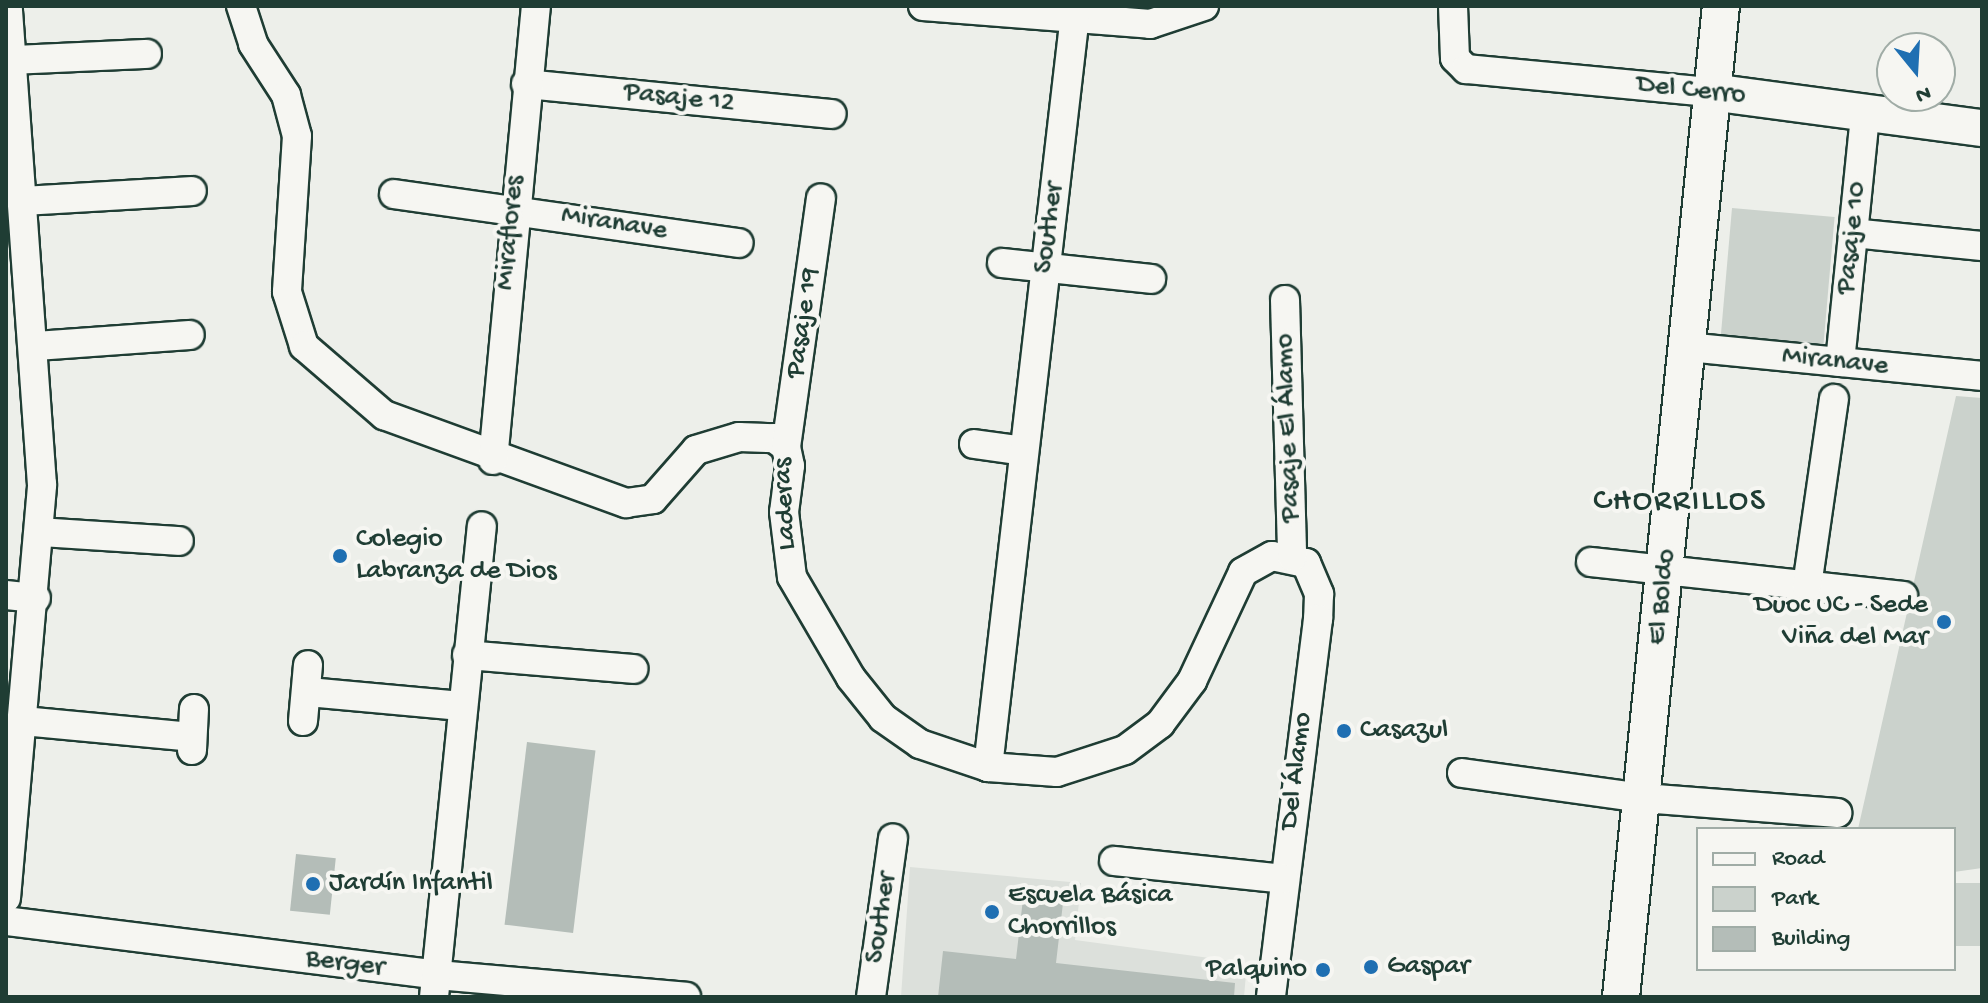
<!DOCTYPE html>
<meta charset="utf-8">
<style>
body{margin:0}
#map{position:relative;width:1988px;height:1003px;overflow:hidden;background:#edefea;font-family:"Gochi Hand",sans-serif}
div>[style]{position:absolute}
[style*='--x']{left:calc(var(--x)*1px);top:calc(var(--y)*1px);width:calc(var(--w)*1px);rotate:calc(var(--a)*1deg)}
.built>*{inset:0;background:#dce0db}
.green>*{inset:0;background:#cbd2cc;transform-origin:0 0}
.building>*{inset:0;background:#b4bdb8;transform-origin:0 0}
.roads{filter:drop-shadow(2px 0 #1f3d34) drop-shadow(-2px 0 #1f3d34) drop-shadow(0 2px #1f3d34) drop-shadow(0 -2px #1f3d34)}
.minor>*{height:28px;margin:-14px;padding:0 14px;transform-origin:14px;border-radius:14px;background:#f6f6f2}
.tertiary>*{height:36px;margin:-18px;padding:0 18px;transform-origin:18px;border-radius:18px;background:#f6f6f2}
.dots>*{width:22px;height:22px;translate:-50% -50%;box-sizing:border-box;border:4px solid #f6f6f2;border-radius:50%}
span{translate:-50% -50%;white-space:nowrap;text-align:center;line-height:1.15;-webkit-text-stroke:8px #f6f6f2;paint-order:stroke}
.street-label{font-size:28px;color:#1f3d34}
.poi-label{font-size:28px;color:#1f3d34}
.left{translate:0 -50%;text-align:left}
.right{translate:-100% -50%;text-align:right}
.quarter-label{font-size:32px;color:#1f3d34;letter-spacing:2px}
.frame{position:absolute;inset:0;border:8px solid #1f3d34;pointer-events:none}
.legend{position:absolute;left:1696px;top:827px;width:260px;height:144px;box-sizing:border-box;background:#f6f6f2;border:2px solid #a0aca6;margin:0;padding:10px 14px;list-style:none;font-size:24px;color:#1f3d34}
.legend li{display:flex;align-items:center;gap:16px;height:40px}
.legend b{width:40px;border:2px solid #a0aca6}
.north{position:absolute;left:1876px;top:32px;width:80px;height:80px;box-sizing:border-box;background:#f6f6f2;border:2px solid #a0aca6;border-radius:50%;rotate:162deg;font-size:22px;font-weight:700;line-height:32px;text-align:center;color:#1f3d34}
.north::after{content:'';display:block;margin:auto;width:28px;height:36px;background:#1f6fb2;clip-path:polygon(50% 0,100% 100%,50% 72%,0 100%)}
</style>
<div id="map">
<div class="built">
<i style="clip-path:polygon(910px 867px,1081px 883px,1075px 940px,1247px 963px,1244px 997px,901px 997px)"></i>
</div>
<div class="green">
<i style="left:1732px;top:208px;width:103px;height:133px;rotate:5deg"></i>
<i style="clip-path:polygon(1956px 396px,1982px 398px,1982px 868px,1954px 872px,1954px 829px,1858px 829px)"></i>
<i style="left:1982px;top:883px;width:63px;height:28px;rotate:90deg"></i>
</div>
<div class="building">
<i style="left:527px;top:742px;width:69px;height:184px;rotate:7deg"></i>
<i style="left:296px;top:854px;width:40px;height:57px;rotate:6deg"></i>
<i style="clip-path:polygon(1023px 899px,1063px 903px,1056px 963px,1235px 983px,1234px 997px,938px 997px,943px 951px,1016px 959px)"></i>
</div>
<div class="roads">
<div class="minor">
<i style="--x:241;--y:6;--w:40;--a:72"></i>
<i style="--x:253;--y:44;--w:61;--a:57.1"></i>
<i style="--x:286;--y:95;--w:42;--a:75"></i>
<i style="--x:297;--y:136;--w:156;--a:93.7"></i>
<i style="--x:287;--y:292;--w:57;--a:72.5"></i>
<i style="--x:304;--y:346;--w:106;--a:40.8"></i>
<i style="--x:384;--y:415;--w:258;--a:20"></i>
<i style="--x:626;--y:503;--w:27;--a:-8"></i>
<i style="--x:653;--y:499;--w:65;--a:-48.7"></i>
<i style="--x:696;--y:450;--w:45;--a:-16.8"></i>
<i style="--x:739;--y:437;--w:35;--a:2"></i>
<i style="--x:774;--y:438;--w:15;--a:37"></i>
<i style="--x:786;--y:447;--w:19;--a:78"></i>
<i style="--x:790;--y:466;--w:46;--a:97.4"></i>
<i style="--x:784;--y:512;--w:65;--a:83"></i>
<i style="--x:792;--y:577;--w:117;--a:59.7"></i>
<i style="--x:851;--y:678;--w:51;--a:51.3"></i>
<i style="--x:883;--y:718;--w:45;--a:35.1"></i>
<i style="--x:920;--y:744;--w:72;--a:18.7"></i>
<i style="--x:988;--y:767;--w:69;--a:4.1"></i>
<i style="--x:1057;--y:772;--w:71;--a:-17.9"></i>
<i style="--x:1125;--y:750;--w:44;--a:-36.6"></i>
<i style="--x:1160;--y:724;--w:54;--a:-53.3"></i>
<i style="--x:1192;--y:681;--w:120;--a:-64.9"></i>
<i style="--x:1243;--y:572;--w:33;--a:-29"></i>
<i style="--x:1272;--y:556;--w:35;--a:12"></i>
<i style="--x:1306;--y:563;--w:34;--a:67"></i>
<i style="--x:1319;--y:594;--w:25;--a:92"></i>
<i style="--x:1318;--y:619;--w:381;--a:97.1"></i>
<i style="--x:923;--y:6;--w:228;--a:4.5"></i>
<i style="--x:1150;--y:24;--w:57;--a:-18.4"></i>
<i style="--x:1453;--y:6;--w:52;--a:87.8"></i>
<i style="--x:1455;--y:58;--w:16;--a:45"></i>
<i style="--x:1466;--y:69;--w:246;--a:5.4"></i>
<i style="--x:13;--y:60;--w:134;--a:-2.6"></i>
<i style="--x:526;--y:84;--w:307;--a:5.6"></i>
<i style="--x:394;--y:194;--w:348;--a:8.1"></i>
<i style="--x:24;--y:201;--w:168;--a:-3.4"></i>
<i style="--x:1853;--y:233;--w:130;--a:5.8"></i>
<i style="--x:1002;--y:263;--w:150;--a:6.1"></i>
<i style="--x:1285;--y:300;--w:257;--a:88.4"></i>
<i style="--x:36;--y:346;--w:154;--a:-4.1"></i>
<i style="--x:1687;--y:347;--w:296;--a:5.6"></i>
<i style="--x:1840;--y:362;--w:248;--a:-84.2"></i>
<i style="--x:974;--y:444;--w:50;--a:8"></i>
<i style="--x:786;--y:447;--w:251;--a:-82"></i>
<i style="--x:493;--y:460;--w:456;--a:-84.6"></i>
<i style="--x:40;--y:532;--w:139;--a:3.7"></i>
<i style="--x:1591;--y:562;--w:314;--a:6.2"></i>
<i style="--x:1807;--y:586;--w:189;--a:-81.8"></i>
<i style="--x:6;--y:595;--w:30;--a:6"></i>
<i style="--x:467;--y:655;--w:167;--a:4.8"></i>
<i style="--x:308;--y:692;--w:154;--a:5.2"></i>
<i style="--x:23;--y:721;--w:169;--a:5.4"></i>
<i style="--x:303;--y:721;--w:56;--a:-84.9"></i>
<i style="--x:192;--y:750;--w:41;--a:-87.2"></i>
<i style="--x:988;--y:767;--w:766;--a:-83.4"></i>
<i style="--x:1462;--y:773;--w:183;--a:7.9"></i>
<i style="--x:1643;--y:798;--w:195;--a:4.4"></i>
<i style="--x:1114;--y:861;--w:171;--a:6"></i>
<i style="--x:6;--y:898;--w:415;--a:-85"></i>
<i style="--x:42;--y:485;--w:480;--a:-94.1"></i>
<i style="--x:6;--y:921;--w:434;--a:7.1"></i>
<i style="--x:437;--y:975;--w:250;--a:5"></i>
<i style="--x:434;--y:997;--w:473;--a:-84.2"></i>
<i style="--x:871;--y:997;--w:160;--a:-82.1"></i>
</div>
<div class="tertiary">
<i style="--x:1711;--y:92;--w:273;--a:7.6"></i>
<i style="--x:1621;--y:997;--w:996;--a:-84.24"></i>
</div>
</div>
<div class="dots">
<i style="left:340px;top:556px;background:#1f6fb2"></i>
<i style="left:1944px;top:622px;background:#1f6fb2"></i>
<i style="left:1344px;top:731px;background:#1f6fb2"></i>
<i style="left:313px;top:884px;background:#1f6fb2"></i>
<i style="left:992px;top:912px;background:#1f6fb2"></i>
<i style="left:1371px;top:967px;background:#1f6fb2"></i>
<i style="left:1323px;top:970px;background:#1f6fb2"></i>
</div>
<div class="street-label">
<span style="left:1691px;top:91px;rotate:6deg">Del Cerro</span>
<span style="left:679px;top:99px;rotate:6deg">Pasaje 12</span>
<span style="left:614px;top:224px;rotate:9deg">Miranave</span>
<span style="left:1050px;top:228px;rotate:-83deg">Souther</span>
<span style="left:511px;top:233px;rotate:-85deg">Miraflores</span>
<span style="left:1853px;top:238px;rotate:-84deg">Pasaje 10</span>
<span style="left:804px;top:323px;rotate:-82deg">Pasaje 19</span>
<span style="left:1835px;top:362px;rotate:6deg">Miranave</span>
<span style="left:1289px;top:428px;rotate:-92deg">Pasaje El Álamo</span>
<span style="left:786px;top:504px;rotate:-93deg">Laderas</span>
<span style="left:1663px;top:597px;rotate:-84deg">El Boldo</span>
<span style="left:1297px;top:771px;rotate:-83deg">Del Álamo</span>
<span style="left:882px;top:918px;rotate:-82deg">Souther</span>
<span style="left:345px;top:964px;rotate:7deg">Berger</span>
</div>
<div class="poi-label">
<span class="left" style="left:356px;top:556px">Colegio<br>Labranza de Dios</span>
<span class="right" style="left:1928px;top:622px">Duoc UC - Sede<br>Viña del Mar</span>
<span class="left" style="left:1360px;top:731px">Casazul</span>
<span class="left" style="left:329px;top:884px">Jardín Infantil</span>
<span class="left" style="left:1008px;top:912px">Escuela Básica<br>Chorrillos</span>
<span class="left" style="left:1387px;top:967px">Gaspar</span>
<span class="right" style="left:1307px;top:970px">Palquino</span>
</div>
<div class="quarter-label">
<span style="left:1680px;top:502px">CHORRILLOS</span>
</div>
<div class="frame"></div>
<ul class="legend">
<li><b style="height:10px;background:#f6f6f2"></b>Road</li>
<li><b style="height:22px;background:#cbd2cc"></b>Park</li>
<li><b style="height:22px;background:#b4bdb8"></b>Building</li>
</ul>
<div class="north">N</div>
</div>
